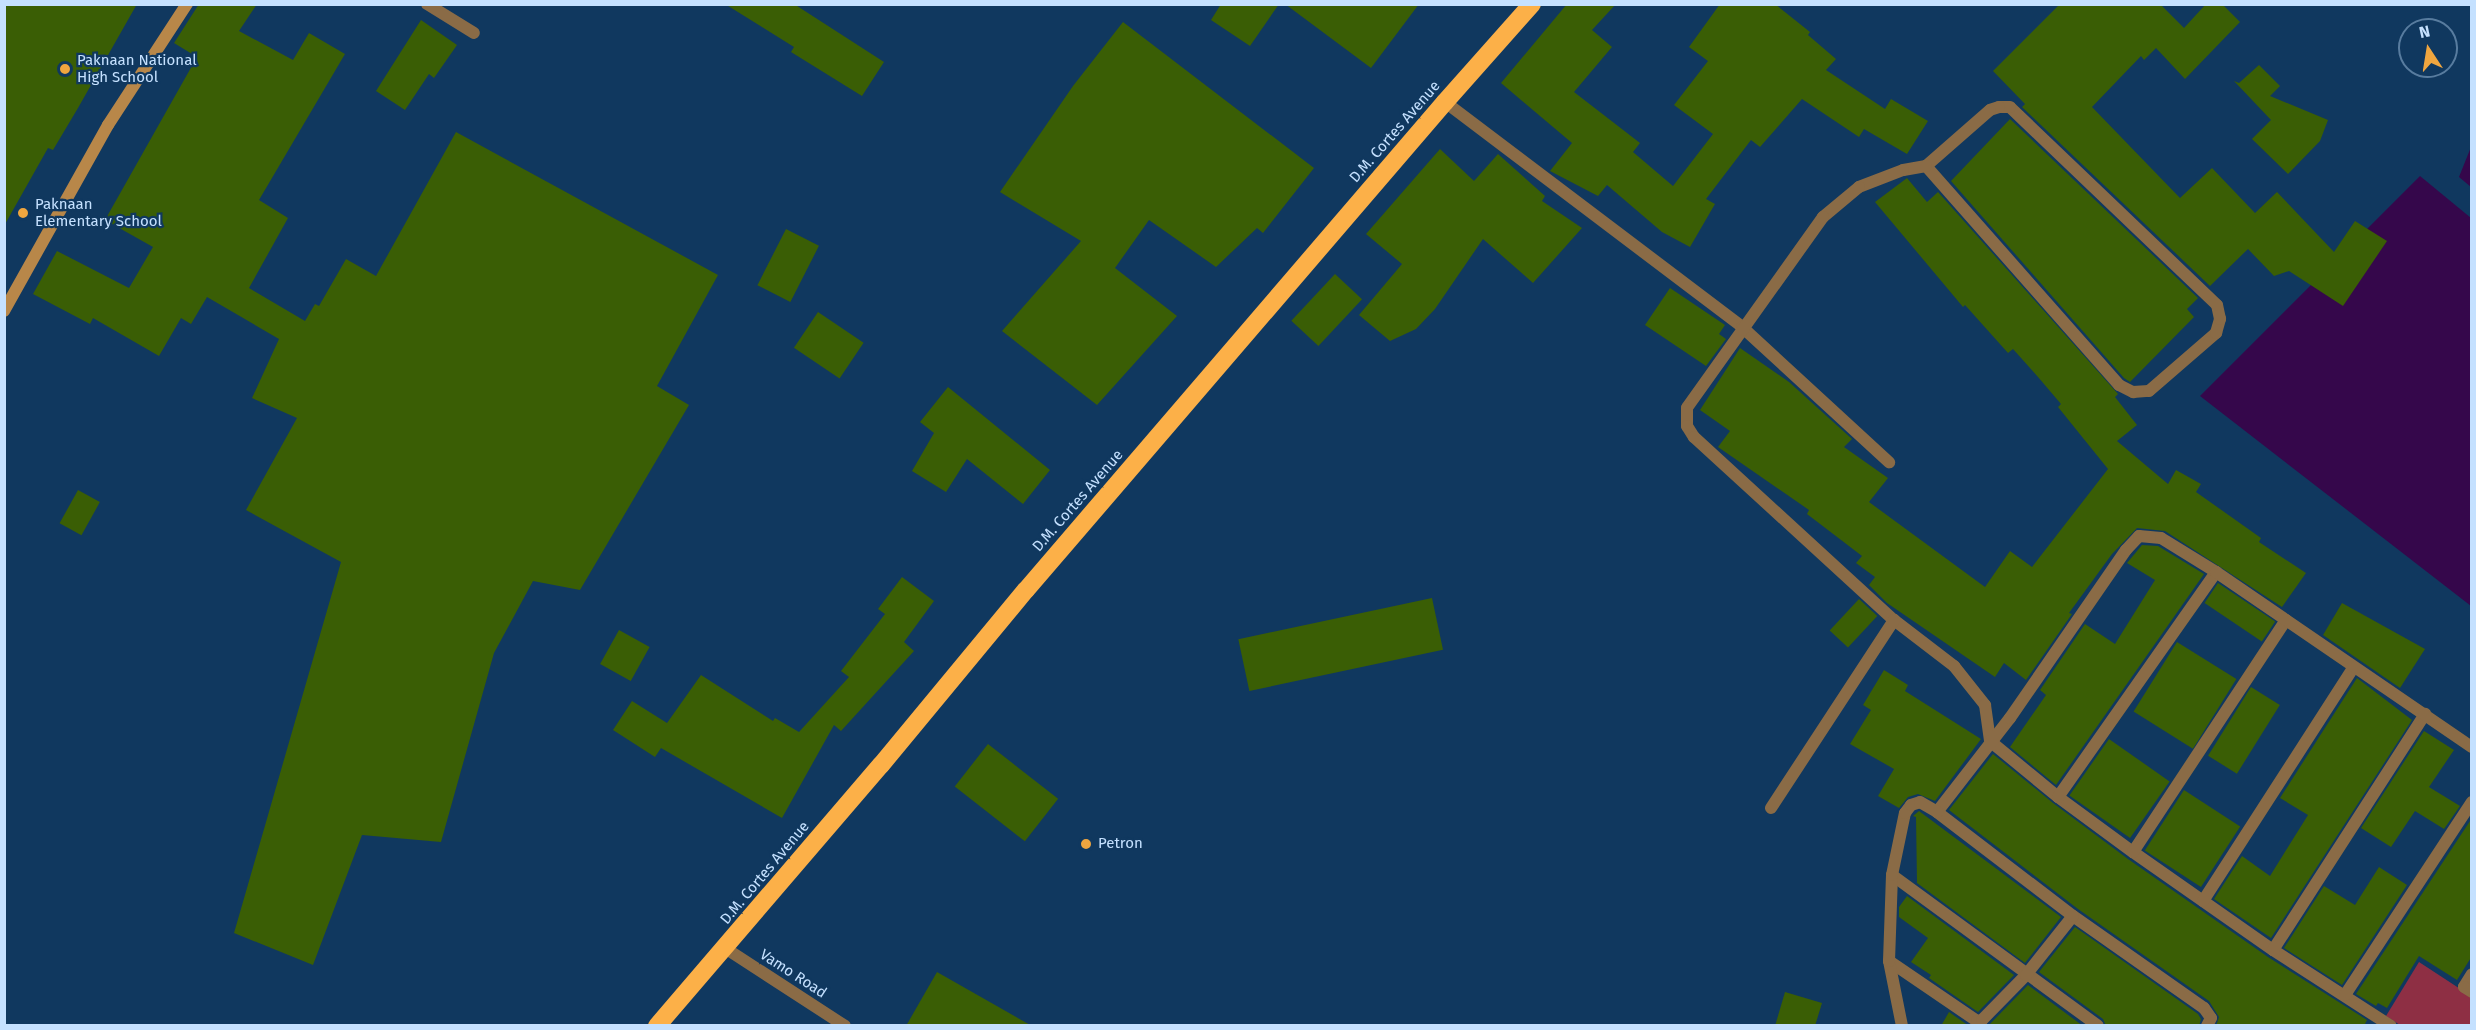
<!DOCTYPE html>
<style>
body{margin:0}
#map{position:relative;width:2476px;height:1030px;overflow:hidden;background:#10385f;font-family:"Fira Sans",sans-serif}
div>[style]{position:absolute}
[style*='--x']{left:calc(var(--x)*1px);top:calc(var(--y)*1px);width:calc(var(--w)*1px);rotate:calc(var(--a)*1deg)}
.green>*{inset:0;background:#8e2f44}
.water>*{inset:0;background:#35074b}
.building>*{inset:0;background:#3a5e05;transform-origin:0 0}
.street>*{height:12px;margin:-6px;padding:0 6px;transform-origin:6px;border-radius:6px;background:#8a6b46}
.secondary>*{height:12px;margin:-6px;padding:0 6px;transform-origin:6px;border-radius:6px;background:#b88749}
.highway>*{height:18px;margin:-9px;padding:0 9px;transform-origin:9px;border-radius:9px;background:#fcb048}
.dots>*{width:16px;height:16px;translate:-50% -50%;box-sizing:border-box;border:3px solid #10385f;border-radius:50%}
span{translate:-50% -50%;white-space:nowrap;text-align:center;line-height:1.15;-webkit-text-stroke:4.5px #10385f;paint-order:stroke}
.poi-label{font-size:15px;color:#c5e1ff}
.left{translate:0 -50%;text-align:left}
.street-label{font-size:15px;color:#c5e1ff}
.frame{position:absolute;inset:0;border:6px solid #c5e1ff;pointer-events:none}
.north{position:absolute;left:2398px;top:18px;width:60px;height:60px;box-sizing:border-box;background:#10385f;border:2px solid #587c9f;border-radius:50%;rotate:348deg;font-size:16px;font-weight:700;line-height:24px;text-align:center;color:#c5e1ff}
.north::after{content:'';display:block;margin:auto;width:21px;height:27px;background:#f0a63f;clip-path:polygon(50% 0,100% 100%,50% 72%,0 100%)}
</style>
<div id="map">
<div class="green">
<i style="clip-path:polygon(2419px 962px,2471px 996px,2471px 1025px,2400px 1025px,2386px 1016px)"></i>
</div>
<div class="water">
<i style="clip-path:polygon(2471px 147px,2471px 187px,2459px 177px)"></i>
<i style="clip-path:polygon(2420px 176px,2471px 218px,2471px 606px,2200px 396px)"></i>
</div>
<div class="building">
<i style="clip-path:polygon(4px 4px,137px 4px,78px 108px,53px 150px,48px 148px,4px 226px)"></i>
<i style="clip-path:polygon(199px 4px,257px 4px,239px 31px,293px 60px,309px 33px,345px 54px,259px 200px,288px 218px,249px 288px,305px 321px,315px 304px,319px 306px,346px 259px,376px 276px,456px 132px,718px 275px,657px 386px,689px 405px,580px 590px,533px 581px,494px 653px,441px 842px,362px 835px,313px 965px,234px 933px,341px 562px,246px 510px,297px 418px,252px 398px,279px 339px,207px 297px,191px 324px,181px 318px,159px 356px,93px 318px,90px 324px,33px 294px,57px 251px,129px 288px,153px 247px,105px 220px,197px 57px,174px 43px)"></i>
<i style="clip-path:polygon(725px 4px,794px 4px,884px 62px,862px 96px,791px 52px,794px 47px)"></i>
<i style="clip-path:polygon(1221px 4px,1279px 4px,1250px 46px,1211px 20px)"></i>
<i style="clip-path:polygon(1285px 4px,1419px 4px,1371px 68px)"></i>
<i style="clip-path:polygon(1567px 4px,1616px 4px,1592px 30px,1612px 47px,1574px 92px,1640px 143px,1633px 152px,1673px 186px,1713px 134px,1674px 105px,1708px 61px,1689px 47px,1720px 4px,1775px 4px,1810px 32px,1808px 35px,1836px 59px,1826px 70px,1885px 109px,1891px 99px,1928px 121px,1907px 154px,1864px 129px,1859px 137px,1802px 99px,1760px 147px,1751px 140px,1706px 199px,1715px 204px,1690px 247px,1662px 232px,1607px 185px,1598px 196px,1550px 171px,1572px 143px,1501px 83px)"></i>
<i style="clip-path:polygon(2060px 4px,2160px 4px,2184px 28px,2206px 4px,2222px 4px,2240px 22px,2185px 79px,2156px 48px,2144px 60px,2141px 56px,2092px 107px,2180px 198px,2212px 168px,2255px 213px,2277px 192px,2334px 252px,2355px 221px,2387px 241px,2343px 306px,2289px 271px,2274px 276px,2248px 249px,2210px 286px,2022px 107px,2025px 104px,1993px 71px)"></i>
<i style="clip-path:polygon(421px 20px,457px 45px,434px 78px,429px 74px,405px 110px,376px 91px)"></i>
<i style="clip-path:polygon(1123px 22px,1314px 168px,1263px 233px,1257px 228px,1216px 267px,1149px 220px,1115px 268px,1177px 316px,1097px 405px,1002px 331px,1081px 241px,1000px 192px,1073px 86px)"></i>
<i style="clip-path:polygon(2259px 65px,2280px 86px,2270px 96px,2328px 120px,2320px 141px,2288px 174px,2252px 139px,2271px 120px,2234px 81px,2239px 83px)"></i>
<i style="clip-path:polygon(2010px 119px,2198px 298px,2187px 309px,2194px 317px,2130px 382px,2124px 378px,1951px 181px)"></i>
<i style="clip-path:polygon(1440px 149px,1474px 181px,1498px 154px,1545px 196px,1542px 201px,1582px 228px,1533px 283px,1483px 239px,1435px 309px,1416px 329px,1390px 341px,1359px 315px,1402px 264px,1366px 234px)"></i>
<i style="clip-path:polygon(1907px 178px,1927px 202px,1938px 192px,2118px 394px,2115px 397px,2137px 425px,2117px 441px,2168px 484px,2176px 470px,2201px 484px,2196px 492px,2261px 538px,2259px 542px,2306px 573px,2282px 607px,2165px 531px,2137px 528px,2112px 554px,2069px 613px,2072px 614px,2026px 680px,2004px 663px,1995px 677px,1887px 603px,1869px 585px,1875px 577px,1856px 563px,1862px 556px,1807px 514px,1809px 510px,1718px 447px,1730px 431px,1700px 410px,1740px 348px,1789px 382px,1852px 439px,1844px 447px,1888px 478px,1869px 502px,1985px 587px,2010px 551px,2032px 567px,2108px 469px,2058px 407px,2061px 404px,2038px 377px,2013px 349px,2008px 353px,1965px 305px,1963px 307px,1875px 202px)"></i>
<i style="left:786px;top:229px;width:37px;height:63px;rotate:27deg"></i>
<i style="left:1335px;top:274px;width:37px;height:64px;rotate:43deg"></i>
<i style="clip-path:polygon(1670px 288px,1725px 325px,1719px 334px,1726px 339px,1706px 366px,1645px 325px)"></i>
<i style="left:818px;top:312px;width:55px;height:43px;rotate:34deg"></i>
<i style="clip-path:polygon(948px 387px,1050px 470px,1023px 504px,967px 459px,946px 492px,912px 471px,934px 433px,920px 422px)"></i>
<i style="left:78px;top:490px;width:25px;height:38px;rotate:29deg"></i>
<i style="clip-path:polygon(2142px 545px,2158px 546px,2204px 574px,2056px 785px,2010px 747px,2046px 695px,2040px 690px,2085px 624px,2115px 644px,2155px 580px,2127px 563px)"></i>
<i style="clip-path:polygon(902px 577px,934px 601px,904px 642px,914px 651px,841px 731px,834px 725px,782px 818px,661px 748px,655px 757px,613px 730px,632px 701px,667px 723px,701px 675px,773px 721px,775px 718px,799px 732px,849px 677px,841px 671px,885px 614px,878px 609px)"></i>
<i style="left:2218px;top:583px;width:69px;height:24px;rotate:34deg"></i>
<i style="left:1432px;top:598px;width:53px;height:198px;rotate:78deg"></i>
<i style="left:1859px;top:599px;width:25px;height:43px;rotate:43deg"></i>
<i style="clip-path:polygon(2342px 603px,2425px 649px,2400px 688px,2323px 635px)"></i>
<i style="left:619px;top:630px;width:35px;height:39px;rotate:29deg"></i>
<i style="left:2177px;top:642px;width:70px;height:82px;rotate:32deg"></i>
<i style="clip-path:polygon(1884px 670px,1908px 685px,1905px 691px,1981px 739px,1935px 801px,1918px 794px,1908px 797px,1899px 808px,1878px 796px,1894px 769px,1850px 744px,1871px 710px,1863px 705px)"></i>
<i style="clip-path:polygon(2357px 678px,2412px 720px,2271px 938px,2214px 899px,2242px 856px,2270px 876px,2308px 815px,2280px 798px)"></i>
<i style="left:2251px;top:687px;width:34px;height:81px;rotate:32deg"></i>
<i style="clip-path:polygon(2424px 731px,2454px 750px,2429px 787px,2460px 806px,2444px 829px,2415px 811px,2391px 847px,2361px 828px)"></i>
<i style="left:2109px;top:739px;width:74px;height:69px;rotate:35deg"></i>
<i style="left:988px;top:744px;width:89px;height:54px;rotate:38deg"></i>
<i style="clip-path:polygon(1993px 754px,2053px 803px,2128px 859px,2268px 957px,2367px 1020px,2364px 1026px,2216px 1026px,2219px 1017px,2209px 1001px,2078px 909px,1949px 810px)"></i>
<i style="left:2184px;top:790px;width:67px;height:72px;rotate:33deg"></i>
<i style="clip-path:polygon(1919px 811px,2061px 917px,2025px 963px,1917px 883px,1916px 817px,1913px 816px)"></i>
<i style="clip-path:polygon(2472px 818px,2472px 956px,2457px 980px,2419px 956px,2387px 1008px,2378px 1003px,2376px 1006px,2356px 994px)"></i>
<i style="clip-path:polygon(2379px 867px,2407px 885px,2342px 985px,2284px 948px,2324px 886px,2355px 905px)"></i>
<i style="clip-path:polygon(1907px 896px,2014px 975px,1978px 1012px,1929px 978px,1931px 975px,1911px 962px,1928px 938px,1899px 917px,1899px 907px)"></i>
<i style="clip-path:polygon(2075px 927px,2198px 1014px,2201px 1019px,2199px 1026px,2106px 1026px,2103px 1019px,2039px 972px)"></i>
<i style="clip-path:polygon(937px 972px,1032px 1026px,906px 1026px)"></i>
<i style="clip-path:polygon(2028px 985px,2083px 1026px,1988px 1026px)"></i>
<i style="clip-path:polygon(1785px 992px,1822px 1003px,1815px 1026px,1775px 1026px)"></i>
<i style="clip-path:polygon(1949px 1012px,1969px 1026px,1941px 1026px)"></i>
</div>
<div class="street">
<i style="--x:427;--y:4;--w:55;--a:31.7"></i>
<i style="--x:1445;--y:102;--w:373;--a:37.1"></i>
<i style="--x:1742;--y:327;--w:200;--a:42.6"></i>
<i style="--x:1926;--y:166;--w:292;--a:48.6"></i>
<i style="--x:2119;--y:385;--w:16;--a:27"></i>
<i style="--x:2133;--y:392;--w:16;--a:-4"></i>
<i style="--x:2149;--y:391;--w:89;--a:-40.9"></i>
<i style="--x:2216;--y:333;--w:15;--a:-74"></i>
<i style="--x:2220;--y:319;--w:14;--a:-102"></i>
<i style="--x:2217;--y:305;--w:286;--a:-136.3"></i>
<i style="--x:2010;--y:107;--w:11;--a:180"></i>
<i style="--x:1999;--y:107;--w:9;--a:162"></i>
<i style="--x:1990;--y:110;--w:85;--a:138.8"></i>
<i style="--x:1926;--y:166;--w:23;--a:170"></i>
<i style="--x:1903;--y:170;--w:47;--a:158.9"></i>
<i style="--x:1859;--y:187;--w:47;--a:140.2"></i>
<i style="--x:1823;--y:217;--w:234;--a:125.5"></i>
<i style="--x:1687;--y:408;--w:18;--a:90"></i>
<i style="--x:1687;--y:426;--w:13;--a:58"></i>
<i style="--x:1694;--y:437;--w:271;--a:42.5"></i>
<i style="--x:1894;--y:620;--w:76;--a:37.5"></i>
<i style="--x:1954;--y:666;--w:50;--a:51.5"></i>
<i style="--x:1985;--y:705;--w:36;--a:82"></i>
<i style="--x:1990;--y:741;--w:88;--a:39.5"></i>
<i style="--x:2058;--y:797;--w:93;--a:36.3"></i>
<i style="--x:2133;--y:852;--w:171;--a:35"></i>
<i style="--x:2273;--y:950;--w:140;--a:32.8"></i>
<i style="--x:2058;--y:797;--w:275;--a:-54.9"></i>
<i style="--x:1771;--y:808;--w:225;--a:-56.8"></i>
<i style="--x:2133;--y:852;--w:278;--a:-56.6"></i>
<i style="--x:1892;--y:875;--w:255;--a:36.2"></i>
<i style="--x:2203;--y:901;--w:278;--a:-57.2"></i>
<i style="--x:2073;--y:916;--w:160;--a:35.1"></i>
<i style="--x:2204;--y:1008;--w:12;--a:55"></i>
<i style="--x:2211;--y:1018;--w:9;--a:117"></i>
<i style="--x:725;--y:948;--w:143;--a:33"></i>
<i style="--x:2273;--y:950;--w:281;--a:-57.2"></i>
<i style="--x:1889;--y:961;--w:107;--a:34.3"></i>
<i style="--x:1977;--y:1021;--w:5;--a:-11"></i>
<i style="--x:1982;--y:1020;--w:63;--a:-45.6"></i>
<i style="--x:2026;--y:975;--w:75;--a:-51.5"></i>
<i style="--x:2073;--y:916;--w:171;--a:-142.6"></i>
<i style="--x:1937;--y:812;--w:119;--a:-52.2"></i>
<i style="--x:2010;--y:718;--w:204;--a:-55.4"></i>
<i style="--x:2126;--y:550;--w:19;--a:-47"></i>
<i style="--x:2139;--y:536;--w:22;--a:5"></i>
<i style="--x:2161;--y:538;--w:65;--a:31.7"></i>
<i style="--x:2216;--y:572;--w:310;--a:34.4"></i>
<i style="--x:2472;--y:974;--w:15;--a:122"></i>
<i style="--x:2464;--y:987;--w:9;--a:32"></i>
<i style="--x:2345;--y:995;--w:231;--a:-56.7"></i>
<i style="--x:1902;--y:1026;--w:66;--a:-101.3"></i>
<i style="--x:1889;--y:961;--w:86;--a:-88"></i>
<i style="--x:1892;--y:875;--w:63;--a:-78.2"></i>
<i style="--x:1905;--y:813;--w:10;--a:-53"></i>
<i style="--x:1911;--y:805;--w:9;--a:-18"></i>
<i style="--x:1920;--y:802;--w:20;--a:30"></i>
</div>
<div class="secondary">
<i style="--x:4;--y:311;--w:213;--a:-60.8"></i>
<i style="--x:108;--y:125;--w:145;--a:-56.9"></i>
</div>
<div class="highway">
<i style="--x:657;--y:1026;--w:344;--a:-49.4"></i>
<i style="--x:881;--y:765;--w:227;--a:-50.4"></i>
<i style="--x:1026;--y:590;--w:643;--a:-49.35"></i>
<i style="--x:1445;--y:102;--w:131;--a:-48.4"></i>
</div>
<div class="dots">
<i style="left:65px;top:69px;background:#f0a63f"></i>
<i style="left:23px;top:213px;background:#f0a63f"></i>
<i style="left:1086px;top:844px;background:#f0a63f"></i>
</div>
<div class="poi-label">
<span class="left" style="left:77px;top:69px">Paknaan National<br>High School</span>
<span class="left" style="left:35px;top:213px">Paknaan<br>Elementary School</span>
<span class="left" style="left:1098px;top:844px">Petron</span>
</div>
<div class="street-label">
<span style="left:1395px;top:132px;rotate:-49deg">D.M. Cortes Avenue</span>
<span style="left:1078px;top:501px;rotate:-49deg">D.M. Cortes Avenue</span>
<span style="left:765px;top:873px;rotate:-50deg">D.M. Cortes Avenue</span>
<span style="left:793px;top:974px;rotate:33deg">Vamo Road</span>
</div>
<div class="frame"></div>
<div class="north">N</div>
</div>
